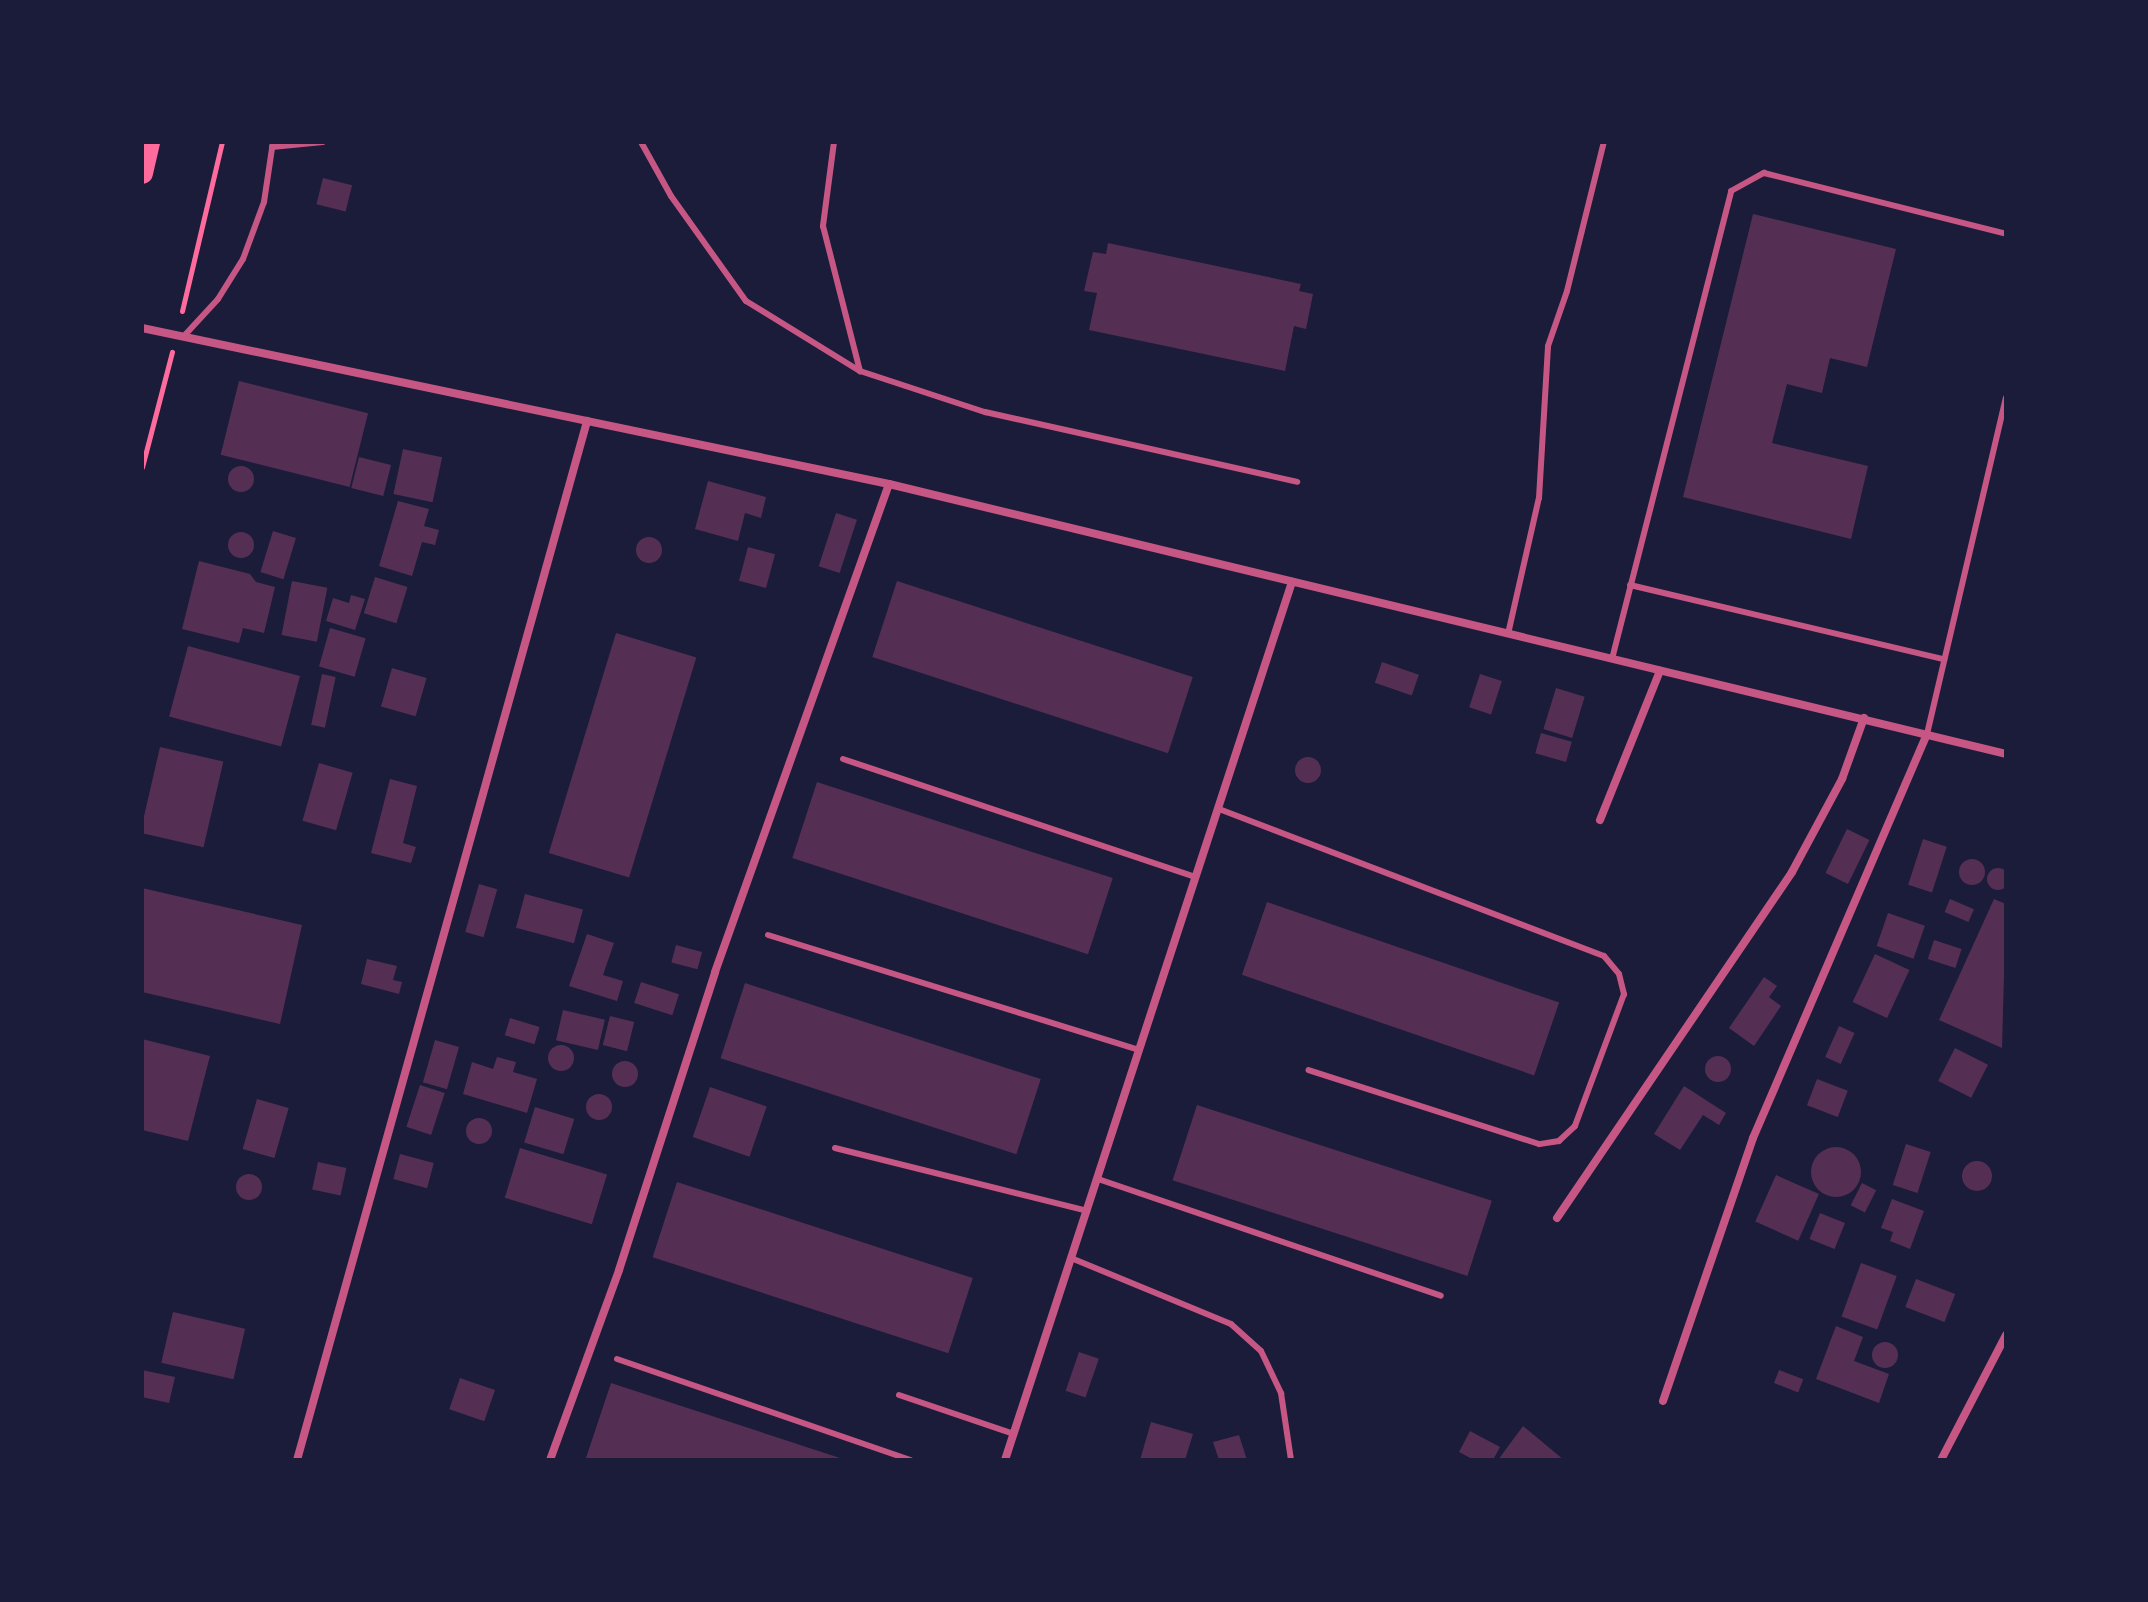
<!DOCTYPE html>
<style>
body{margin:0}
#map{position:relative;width:2148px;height:1602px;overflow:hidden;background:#1b1b3a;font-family:"Roboto Condensed",sans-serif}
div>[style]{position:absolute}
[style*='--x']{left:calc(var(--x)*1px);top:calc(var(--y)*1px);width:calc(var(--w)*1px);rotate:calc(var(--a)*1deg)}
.building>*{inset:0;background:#542f53;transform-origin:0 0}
.round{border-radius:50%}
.path>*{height:5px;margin:-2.5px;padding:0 2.5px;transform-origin:2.5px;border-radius:2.5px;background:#ff6b9d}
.service>*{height:6px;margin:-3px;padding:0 3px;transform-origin:3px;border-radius:3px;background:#c65784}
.minor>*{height:8px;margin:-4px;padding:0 4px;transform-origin:4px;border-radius:4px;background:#c65784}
.trunk>*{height:22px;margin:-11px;padding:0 11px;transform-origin:11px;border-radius:11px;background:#ff6b9d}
span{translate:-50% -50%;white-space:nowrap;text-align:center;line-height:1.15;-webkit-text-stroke:7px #1b1b3a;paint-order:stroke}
.frame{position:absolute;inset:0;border:144px solid #1b1b3a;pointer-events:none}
</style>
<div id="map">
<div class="building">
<i style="left:323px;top:178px;width:30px;height:27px;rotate:14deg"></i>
<i style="clip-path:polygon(1753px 214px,1896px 249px,1867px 367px,1830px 358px,1822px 393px,1787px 384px,1772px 443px,1868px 466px,1851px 539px,1683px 497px)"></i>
<i style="clip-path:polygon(1108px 243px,1301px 284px,1299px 291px,1313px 294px,1306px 329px,1294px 326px,1285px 371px,1089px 330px,1097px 293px,1084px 291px,1093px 252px,1106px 254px)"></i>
<i style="left:239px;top:381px;width:133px;height:76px;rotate:14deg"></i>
<i style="left:403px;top:449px;width:40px;height:46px;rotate:12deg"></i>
<i style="left:359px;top:457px;width:33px;height:32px;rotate:14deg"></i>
<i class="round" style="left:228px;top:466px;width:26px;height:26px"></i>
<i style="clip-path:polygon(708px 481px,766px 497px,761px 518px,745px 513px,738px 541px,695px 529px)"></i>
<i style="clip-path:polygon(398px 501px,429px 509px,424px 526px,439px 530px,435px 545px,422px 542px,412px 576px,379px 566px)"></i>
<i style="left:836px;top:513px;width:22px;height:56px;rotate:18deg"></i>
<i style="left:273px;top:531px;width:24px;height:43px;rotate:17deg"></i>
<i class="round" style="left:228px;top:532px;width:26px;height:26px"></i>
<i class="round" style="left:636px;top:537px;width:26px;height:26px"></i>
<i style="left:748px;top:547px;width:28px;height:35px;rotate:15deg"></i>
<i style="clip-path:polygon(199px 561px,250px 574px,256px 582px,275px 587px,264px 633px,243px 628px,239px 643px,182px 629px)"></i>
<i style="left:375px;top:577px;width:34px;height:38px;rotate:17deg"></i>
<i style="left:292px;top:581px;width:36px;height:55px;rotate:11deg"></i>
<i style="left:897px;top:581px;width:311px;height:80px;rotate:18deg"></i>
<i style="clip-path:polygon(351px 595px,365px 599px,355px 630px,326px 621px,333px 598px,349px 603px)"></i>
<i style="left:330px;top:628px;width:37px;height:40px;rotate:16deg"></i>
<i style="left:616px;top:633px;width:84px;height:230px;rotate:17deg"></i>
<i style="left:188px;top:646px;width:116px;height:73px;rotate:15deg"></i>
<i style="left:1382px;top:662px;width:39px;height:22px;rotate:19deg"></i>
<i style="left:392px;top:668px;width:36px;height:40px;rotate:16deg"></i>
<i style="left:322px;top:674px;width:14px;height:52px;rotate:12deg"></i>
<i style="left:1480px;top:674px;width:23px;height:35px;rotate:18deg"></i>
<i style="left:1556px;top:688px;width:30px;height:43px;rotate:17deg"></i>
<i style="left:1541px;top:733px;width:32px;height:21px;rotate:16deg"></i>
<i style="left:160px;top:747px;width:65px;height:88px;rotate:13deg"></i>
<i class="round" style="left:1295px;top:757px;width:26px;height:26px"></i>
<i style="left:319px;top:763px;width:35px;height:60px;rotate:16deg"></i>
<i style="clip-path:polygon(390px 779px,417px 786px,403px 843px,416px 847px,411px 863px,371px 853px)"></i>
<i style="left:817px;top:782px;width:311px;height:80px;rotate:18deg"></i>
<i style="left:1847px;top:829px;width:25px;height:49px;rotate:26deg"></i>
<i style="left:1923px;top:839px;width:25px;height:48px;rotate:18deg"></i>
<i class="round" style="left:1959px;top:859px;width:26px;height:26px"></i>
<i class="round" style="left:1987px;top:868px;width:22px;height:22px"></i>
<i style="left:479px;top:884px;width:19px;height:50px;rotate:16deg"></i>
<i style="clip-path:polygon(142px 888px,302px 925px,280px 1024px,142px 992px)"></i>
<i style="left:525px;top:894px;width:60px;height:35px;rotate:15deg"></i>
<i style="left:1950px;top:899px;width:26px;height:14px;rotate:23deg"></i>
<i style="clip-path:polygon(1994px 899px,2006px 904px,2002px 1048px,1939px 1020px)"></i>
<i style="left:1267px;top:902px;width:309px;height:77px;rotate:19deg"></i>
<i style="left:1888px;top:913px;width:39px;height:35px;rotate:19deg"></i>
<i style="clip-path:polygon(587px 934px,614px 943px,603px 975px,623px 981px,617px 1001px,569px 986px)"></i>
<i style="left:1934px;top:940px;width:29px;height:20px;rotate:18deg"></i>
<i style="left:676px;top:945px;width:27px;height:18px;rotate:15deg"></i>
<i style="left:1875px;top:954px;width:38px;height:53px;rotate:25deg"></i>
<i style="clip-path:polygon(367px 959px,397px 966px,393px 980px,402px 982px,399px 994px,361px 984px)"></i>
<i style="clip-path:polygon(1764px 977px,1777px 986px,1769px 997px,1781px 1006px,1754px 1046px,1729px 1028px)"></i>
<i style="left:641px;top:982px;width:40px;height:22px;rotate:18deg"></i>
<i style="left:745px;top:983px;width:311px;height:79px;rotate:18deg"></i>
<i style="left:563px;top:1010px;width:43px;height:31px;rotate:13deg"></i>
<i style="left:610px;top:1016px;width:25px;height:30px;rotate:14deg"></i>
<i style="left:510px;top:1018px;width:31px;height:18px;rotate:17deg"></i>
<i style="left:1839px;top:1026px;width:17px;height:34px;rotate:24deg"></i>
<i style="clip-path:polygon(142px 1039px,210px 1056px,188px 1141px,142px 1130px)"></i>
<i style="left:435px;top:1040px;width:25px;height:44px;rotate:16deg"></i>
<i class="round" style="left:548px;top:1045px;width:26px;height:26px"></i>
<i style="left:1955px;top:1048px;width:37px;height:37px;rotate:27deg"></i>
<i class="round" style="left:1705px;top:1056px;width:26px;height:26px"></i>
<i style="clip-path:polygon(497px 1057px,516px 1062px,513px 1072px,537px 1079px,527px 1113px,463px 1094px,472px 1062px,493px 1069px)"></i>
<i class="round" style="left:612px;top:1061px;width:26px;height:26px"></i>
<i style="left:1817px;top:1079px;width:33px;height:28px;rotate:21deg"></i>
<i style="left:420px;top:1085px;width:26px;height:44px;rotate:18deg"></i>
<i style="clip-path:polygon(1684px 1086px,1726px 1113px,1719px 1125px,1703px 1115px,1680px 1150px,1654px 1134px)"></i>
<i style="left:710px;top:1087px;width:60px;height:53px;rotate:19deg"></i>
<i class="round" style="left:586px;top:1094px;width:26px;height:26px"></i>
<i style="left:257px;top:1099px;width:33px;height:52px;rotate:16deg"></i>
<i style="left:1197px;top:1105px;width:310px;height:79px;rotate:18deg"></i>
<i style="left:535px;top:1107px;width:41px;height:37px;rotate:17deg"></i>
<i class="round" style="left:466px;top:1118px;width:26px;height:26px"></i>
<i style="left:1906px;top:1144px;width:26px;height:43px;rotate:18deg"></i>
<i class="round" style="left:1811px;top:1147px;width:50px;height:50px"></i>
<i style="left:520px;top:1148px;width:91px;height:52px;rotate:17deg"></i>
<i style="left:400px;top:1154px;width:35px;height:26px;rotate:15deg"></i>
<i class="round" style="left:1962px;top:1161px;width:30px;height:30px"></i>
<i style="left:318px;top:1162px;width:29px;height:28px;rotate:12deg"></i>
<i class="round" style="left:236px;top:1174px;width:26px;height:26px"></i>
<i style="left:1776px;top:1175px;width:47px;height:51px;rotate:24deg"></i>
<i style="left:677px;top:1182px;width:311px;height:79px;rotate:18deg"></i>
<i style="left:1862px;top:1183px;width:16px;height:25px;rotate:27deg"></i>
<i style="clip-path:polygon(1892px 1199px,1924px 1211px,1910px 1249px,1890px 1241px,1893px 1232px,1881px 1228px)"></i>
<i style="left:1820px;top:1213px;width:27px;height:28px;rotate:22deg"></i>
<i style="left:1861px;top:1263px;width:38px;height:57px;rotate:20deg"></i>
<i style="left:1916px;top:1279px;width:42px;height:30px;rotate:21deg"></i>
<i style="left:173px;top:1312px;width:74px;height:52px;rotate:13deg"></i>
<i style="clip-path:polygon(1836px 1326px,1863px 1337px,1854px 1361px,1889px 1374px,1879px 1403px,1816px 1379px)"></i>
<i class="round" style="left:1872px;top:1342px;width:26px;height:26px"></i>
<i style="left:1079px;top:1352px;width:21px;height:41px;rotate:19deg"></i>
<i style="clip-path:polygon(142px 1370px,175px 1377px,169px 1403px,142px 1397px)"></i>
<i style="left:1779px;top:1370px;width:26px;height:14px;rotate:21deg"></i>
<i style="left:460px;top:1378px;width:37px;height:33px;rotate:19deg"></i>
<i style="clip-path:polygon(611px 1383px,843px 1459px,843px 1460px,586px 1458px)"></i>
<i style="clip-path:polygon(1151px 1422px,1193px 1434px,1185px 1460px,1140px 1460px)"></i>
<i style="clip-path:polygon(1523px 1426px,1564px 1460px,1498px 1460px)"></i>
<i style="clip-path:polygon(1470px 1431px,1500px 1447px,1493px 1460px,1474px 1460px,1459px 1452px)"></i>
<i style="clip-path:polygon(1239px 1435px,1247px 1460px,1219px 1460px,1213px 1442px)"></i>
</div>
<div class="path">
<i style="--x:182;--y:311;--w:174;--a:-76.7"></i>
<i style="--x:142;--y:467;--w:119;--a:-75.4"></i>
</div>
<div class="service">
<i style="--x:641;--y:142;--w:62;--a:60.9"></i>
<i style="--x:671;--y:196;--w:129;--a:54.5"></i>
<i style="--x:746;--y:301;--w:134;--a:31.6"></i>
<i style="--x:834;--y:142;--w:85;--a:97.5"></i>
<i style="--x:823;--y:226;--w:150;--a:75.7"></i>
<i style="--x:860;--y:371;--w:132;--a:18.2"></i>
<i style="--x:985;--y:412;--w:320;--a:12.6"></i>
<i style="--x:272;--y:147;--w:51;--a:-5.6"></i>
<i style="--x:184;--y:336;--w:50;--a:-47.4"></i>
<i style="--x:218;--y:299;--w:47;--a:-58"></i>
<i style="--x:243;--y:259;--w:61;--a:-69.8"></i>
<i style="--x:264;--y:202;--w:61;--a:-81.5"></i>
<i style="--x:1630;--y:585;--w:323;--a:13.3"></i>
<i style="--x:1508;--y:634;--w:139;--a:-77.2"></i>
<i style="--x:1539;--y:498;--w:152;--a:-86.6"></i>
<i style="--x:1548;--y:346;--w:58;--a:-70.9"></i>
<i style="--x:1567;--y:291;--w:154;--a:-76.1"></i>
<i style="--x:1612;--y:659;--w:483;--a:-75.7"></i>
<i style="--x:1731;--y:191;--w:38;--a:-29"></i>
<i style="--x:1764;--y:173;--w:250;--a:14.1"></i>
<i style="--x:1927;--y:734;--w:345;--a:-76.8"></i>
<i style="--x:843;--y:759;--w:372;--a:18.5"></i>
<i style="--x:1219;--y:809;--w:412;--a:20.9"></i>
<i style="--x:1604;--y:956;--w:23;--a:50"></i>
<i style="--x:1619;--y:974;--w:21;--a:76"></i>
<i style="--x:1624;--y:994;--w:141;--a:110.4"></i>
<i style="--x:1575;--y:1126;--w:22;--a:137"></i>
<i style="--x:1559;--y:1141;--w:20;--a:171"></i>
<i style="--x:1539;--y:1144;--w:242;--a:-162.2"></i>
<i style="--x:768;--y:935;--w:389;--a:17.2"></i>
<i style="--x:835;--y:1148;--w:260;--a:14"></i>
<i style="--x:1098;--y:1179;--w:362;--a:18.8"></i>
<i style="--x:1071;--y:1258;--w:173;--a:22.4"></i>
<i style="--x:1231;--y:1324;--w:40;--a:42"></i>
<i style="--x:1261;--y:1351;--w:47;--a:64.5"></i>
<i style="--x:1281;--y:1393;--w:68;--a:81.5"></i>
<i style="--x:617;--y:1359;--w:311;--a:19"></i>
<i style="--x:899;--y:1395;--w:121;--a:18.7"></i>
</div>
<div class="minor">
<i style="--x:142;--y:328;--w:763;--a:11.8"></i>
<i style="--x:889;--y:484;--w:1149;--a:13.59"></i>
<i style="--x:1600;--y:820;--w:161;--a:-68.1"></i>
<i style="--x:1557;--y:1218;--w:418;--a:-55.8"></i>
<i style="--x:1792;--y:872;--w:106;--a:-61.7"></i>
<i style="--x:1842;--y:779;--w:65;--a:-70.2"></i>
<i style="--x:1663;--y:1401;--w:278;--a:-71.1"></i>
<i style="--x:1753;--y:1138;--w:440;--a:-66.7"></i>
<i style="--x:297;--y:1460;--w:1079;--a:-74.4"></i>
<i style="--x:550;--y:1460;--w:202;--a:-70"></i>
<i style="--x:619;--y:1270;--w:313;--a:-72.1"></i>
<i style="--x:715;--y:972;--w:518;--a:-70.38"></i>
<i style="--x:1005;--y:1460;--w:924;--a:-71.9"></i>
<i style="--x:1941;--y:1460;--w:141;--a:-62.5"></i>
</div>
<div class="trunk">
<i style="--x:142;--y:173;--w:32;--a:-77"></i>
</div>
<div class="frame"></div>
</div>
